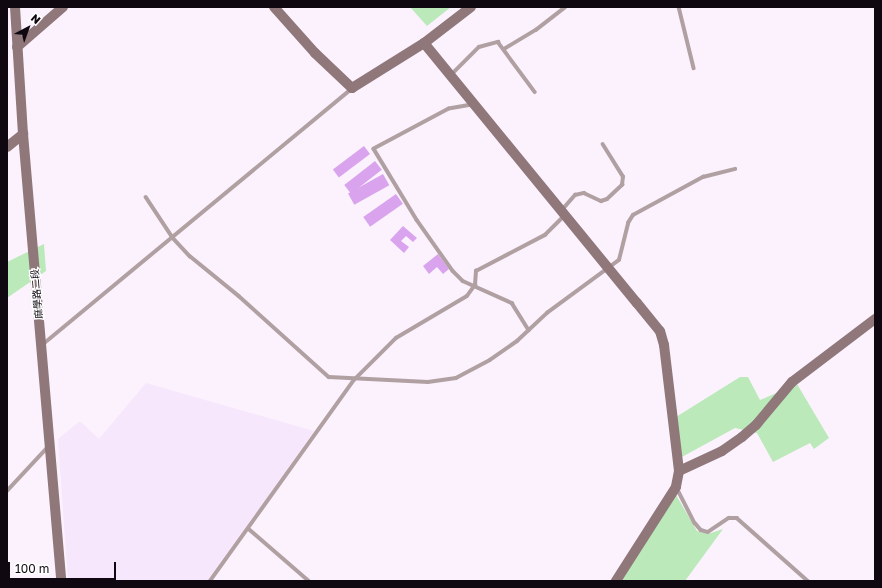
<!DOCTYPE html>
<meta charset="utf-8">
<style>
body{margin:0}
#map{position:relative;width:882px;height:588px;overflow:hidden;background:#fbf2fe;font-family:"Golos Text","Noto Sans TC",sans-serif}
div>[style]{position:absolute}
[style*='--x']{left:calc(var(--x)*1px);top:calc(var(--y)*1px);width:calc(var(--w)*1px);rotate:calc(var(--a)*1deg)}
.built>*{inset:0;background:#f7e7fc}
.green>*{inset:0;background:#bbe9ba}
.building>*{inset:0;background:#d9a4ed;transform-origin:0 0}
.lane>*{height:3.5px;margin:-1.75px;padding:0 1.75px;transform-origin:1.75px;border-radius:1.75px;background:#b1a0a2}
.secondary>*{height:10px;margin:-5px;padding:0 5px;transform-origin:5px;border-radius:5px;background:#8f777a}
span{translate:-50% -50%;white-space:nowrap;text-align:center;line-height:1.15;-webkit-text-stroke:3px #fff;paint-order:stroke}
.street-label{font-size:10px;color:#0f0811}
.frame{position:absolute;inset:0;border:8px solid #0f0811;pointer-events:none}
.north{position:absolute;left:8px;top:8px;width:40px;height:40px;-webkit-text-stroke:3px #fff;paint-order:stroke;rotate:41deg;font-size:11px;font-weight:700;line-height:16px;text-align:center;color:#0f0811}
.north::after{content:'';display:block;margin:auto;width:14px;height:18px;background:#0f0811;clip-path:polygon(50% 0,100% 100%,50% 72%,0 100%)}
.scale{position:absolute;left:8px;top:562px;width:108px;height:18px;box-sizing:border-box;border:2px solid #0f0811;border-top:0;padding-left:5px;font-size:12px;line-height:14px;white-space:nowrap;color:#0f0811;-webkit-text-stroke:3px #fff;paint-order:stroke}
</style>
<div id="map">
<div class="built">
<i style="clip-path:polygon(146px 383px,314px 431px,209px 581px,68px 581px,58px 439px,80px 421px,99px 439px)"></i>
</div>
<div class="green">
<i style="clip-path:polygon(410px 7px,451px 7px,427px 26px)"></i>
<i style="clip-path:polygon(44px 244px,46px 271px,7px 298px,7px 262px)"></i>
<i style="clip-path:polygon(740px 377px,748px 377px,760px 400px,797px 384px,829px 438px,814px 449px,810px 443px,773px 462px,757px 433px,735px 428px,680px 458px,676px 417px)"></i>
<i style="clip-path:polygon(672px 488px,697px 531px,708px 534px,723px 529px,685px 581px,613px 581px)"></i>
</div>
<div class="building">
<i style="left:364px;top:146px;width:10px;height:39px;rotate:53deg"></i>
<i style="left:375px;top:161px;width:11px;height:39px;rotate:52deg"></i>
<i style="left:383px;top:174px;width:13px;height:40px;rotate:61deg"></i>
<i style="left:396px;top:194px;width:12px;height:40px;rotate:55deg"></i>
<i style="clip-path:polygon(403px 226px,417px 238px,413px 242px,406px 236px,401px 241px,409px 247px,404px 253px,390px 240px)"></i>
<i style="clip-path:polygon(438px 254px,449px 269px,443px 274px,437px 267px,429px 274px,423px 266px)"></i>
</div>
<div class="lane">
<i style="--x:679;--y:7;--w:63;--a:76.2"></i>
<i style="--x:504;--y:49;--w:37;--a:-31"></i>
<i style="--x:536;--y:30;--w:37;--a:-38"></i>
<i style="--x:452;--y:74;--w:38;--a:-45"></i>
<i style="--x:479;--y:47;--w:20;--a:-15"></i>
<i style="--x:498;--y:42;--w:62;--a:53.5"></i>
<i style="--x:472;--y:105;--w:23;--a:170"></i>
<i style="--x:449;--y:109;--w:85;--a:151.9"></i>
<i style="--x:374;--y:149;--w:83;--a:58.8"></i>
<i style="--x:417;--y:220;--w:62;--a:54.8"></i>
<i style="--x:453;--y:271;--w:14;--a:45"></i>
<i style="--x:463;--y:281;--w:54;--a:24.2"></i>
<i style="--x:512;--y:303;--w:32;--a:58"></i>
<i style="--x:146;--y:197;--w:49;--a:56.6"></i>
<i style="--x:173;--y:238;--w:25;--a:47"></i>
<i style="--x:190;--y:256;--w:63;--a:39.2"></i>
<i style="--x:239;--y:296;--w:121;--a:42"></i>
<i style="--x:329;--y:377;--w:99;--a:2.9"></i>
<i style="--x:428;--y:382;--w:28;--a:-8"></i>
<i style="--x:456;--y:378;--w:38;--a:-28"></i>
<i style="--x:490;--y:360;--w:33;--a:-35"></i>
<i style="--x:517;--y:341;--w:41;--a:-43"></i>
<i style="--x:547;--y:313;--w:89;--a:-36.4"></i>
<i style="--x:619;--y:260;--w:38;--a:-76"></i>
<i style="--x:628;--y:223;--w:9;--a:-58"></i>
<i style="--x:633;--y:215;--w:80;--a:-28.5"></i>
<i style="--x:703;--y:177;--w:33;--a:-14"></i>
<i style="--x:562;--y:210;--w:20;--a:-49"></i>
<i style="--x:575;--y:195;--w:9;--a:-13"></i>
<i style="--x:584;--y:193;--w:19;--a:25"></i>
<i style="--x:601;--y:201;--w:6;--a:-18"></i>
<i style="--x:607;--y:199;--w:21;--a:-43"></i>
<i style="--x:622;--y:185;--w:8;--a:-83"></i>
<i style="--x:623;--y:177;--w:38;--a:-122"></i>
<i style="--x:42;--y:345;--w:402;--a:-39.6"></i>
<i style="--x:677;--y:488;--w:39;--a:63"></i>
<i style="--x:695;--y:523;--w:9;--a:49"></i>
<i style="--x:701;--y:530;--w:7;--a:16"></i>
<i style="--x:708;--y:532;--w:25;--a:-34"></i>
<i style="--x:729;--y:518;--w:8;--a:0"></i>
<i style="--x:737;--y:518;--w:95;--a:41.6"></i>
<i style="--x:7;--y:491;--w:59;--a:-47.1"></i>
<i style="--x:249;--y:529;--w:79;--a:40.9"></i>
<i style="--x:210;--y:581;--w:247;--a:-54.4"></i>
<i style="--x:354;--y:380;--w:59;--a:-45"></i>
<i style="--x:396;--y:338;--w:82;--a:-30.6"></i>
<i style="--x:467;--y:296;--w:14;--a:-54"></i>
<i style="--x:475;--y:285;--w:14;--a:-86"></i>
<i style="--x:476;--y:271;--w:78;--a:-27.6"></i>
<i style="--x:545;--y:235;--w:27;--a:-45"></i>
</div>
<div class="secondary">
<i style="--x:15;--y:7;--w:127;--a:86.4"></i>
<i style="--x:23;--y:134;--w:449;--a:85.1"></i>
<i style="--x:274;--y:7;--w:62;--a:48.3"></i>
<i style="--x:315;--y:53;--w:51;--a:43.4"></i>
<i style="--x:352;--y:88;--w:85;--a:-32"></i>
<i style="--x:471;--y:7;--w:59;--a:142.5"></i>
<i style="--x:424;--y:43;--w:336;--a:50.7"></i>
<i style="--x:637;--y:303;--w:36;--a:51"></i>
<i style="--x:660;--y:331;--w:15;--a:74"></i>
<i style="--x:664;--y:345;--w:127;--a:83.2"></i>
<i style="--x:679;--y:471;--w:16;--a:101"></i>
<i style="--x:676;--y:487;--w:112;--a:122.6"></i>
<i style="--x:17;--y:47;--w:61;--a:-41"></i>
<i style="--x:7;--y:147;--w:21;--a:-39"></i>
<i style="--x:679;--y:471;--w:47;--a:-24.9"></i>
<i style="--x:722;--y:451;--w:24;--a:-35"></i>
<i style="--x:742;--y:437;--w:18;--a:-41"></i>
<i style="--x:756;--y:425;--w:56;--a:-50.1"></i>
<i style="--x:792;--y:382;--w:104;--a:-37.2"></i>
</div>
<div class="street-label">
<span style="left:37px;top:294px;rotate:-95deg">麻學路二段</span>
</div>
<div class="frame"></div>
<div class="north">N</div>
<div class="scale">100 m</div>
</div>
